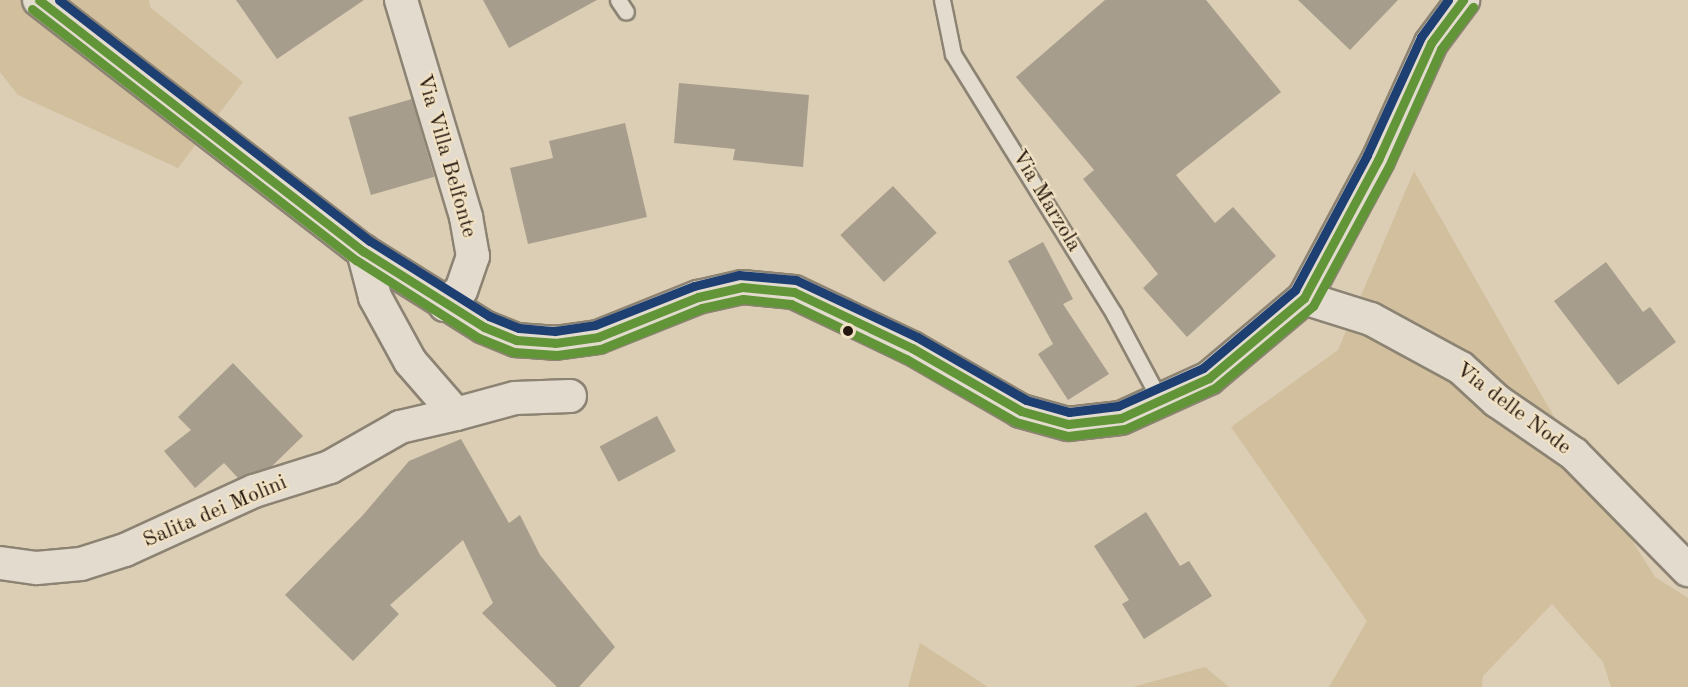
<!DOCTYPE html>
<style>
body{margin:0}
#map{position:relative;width:1688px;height:687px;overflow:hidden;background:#dbceb4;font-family:"Old Standard TT",serif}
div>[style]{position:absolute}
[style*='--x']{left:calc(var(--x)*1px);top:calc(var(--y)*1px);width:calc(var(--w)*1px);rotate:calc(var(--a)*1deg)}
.green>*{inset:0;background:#d1bf9d}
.building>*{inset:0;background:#a79d8c;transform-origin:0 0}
.roads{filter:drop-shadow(2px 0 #8c8373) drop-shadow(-2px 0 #8c8373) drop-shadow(0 2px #8c8373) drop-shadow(0 -2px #8c8373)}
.lane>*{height:15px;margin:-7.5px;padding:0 7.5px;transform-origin:7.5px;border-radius:7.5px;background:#e2dbce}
.street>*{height:32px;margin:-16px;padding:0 16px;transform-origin:16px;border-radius:16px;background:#e2dbce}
.bus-1>*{height:9px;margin:-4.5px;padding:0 4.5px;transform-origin:4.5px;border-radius:4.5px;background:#619537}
.bus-2>*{height:9px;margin:-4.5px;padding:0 4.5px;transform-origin:4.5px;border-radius:4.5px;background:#619537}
.bus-3>*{height:9px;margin:-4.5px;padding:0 4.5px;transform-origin:4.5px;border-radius:4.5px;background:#1d3f72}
.dots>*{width:16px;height:16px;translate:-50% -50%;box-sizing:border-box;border:3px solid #f2e2c4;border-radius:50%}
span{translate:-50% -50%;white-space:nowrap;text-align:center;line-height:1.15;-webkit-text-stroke:4.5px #f2e2c4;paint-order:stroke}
.street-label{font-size:22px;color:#24170d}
</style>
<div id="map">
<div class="green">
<i style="clip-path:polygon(0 0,149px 0,150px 7px,243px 82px,178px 168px,18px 95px,0 72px)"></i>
<i style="clip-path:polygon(1414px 171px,1547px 405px,1655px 577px,1688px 598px,1688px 687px,1611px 687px,1603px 662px,1552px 604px,1483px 676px,1482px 687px,1329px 687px,1367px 621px,1231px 427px,1338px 350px)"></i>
<i style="clip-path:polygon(920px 643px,988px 687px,908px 687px)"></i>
<i style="clip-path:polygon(1205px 667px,1229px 687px,1133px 687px)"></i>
</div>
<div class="building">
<i style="clip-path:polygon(236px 0,364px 0,277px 59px)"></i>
<i style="clip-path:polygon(483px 0,597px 0,509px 48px)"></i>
<i style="clip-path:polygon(1105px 0,1206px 0,1281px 92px,1176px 175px,1215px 223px,1233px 207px,1276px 256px,1187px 337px,1143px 288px,1158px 274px,1083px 179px,1094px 170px,1016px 77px)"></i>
<i style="clip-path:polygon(1298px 0,1398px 0,1350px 50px)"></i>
<i style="clip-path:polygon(679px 83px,809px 95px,803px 167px,733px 160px,735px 149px,674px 143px)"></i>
<i style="left:412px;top:99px;width:81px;height:66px;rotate:74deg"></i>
<i style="clip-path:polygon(625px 123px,647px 217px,528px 244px,510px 168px,553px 158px,549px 141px)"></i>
<i style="left:893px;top:186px;width:64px;height:72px;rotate:47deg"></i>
<i style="clip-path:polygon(1043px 242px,1073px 299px,1063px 304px,1109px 374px,1068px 400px,1038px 354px,1053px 344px,1008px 261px)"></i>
<i style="clip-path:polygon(1606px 262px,1643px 312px,1650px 307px,1676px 342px,1618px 385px,1554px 301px)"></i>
<i style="clip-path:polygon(233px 363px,303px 436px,271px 467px,238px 478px,224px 463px,195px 488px,164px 451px,191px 430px,178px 417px)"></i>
<i style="left:657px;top:416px;width:40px;height:65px;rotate:62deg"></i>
<i style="clip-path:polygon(461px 439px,509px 523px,520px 515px,540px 555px,615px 647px,579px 687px,557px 687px,482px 613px,493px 603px,463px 540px,390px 605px,399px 614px,353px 661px,285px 595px,363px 515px,409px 461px)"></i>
<i style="clip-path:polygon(1146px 512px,1180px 566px,1189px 561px,1212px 596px,1144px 639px,1122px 604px,1129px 600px,1094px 546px)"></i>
</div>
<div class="roads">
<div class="lane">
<i style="--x:618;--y:0;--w:14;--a:56"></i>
<i style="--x:942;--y:0;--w:55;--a:78.5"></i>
<i style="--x:953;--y:54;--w:306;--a:58.2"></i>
<i style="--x:1114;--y:314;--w:98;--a:61.9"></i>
</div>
<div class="street">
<i style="--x:39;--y:0;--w:410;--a:37.8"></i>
<i style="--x:363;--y:251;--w:143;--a:32.1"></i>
<i style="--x:484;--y:327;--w:35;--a:22"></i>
<i style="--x:516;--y:340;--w:39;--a:4"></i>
<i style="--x:555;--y:343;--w:43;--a:-7.9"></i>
<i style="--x:598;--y:337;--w:108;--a:-21.8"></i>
<i style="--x:698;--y:297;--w:45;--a:-12.8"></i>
<i style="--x:742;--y:287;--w:52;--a:5.5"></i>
<i style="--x:794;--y:292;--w:131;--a:25.4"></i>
<i style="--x:912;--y:348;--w:126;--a:30"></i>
<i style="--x:1021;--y:411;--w:49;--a:15.5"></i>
<i style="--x:1068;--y:424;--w:53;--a:-6.5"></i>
<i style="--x:1121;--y:418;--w:97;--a:-24.4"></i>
<i style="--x:1209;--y:378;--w:124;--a:-40.1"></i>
<i style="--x:1304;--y:298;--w:157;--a:-61.8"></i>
<i style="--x:1378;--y:160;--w:128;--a:-65.6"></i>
<i style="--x:1431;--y:43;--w:54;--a:-53.3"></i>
<i style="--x:401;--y:0;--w:227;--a:73.3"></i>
<i style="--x:466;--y:217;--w:40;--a:80"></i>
<i style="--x:473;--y:256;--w:36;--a:109"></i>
<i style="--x:461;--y:290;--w:22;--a:137"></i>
<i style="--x:1304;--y:298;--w:70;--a:17.4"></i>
<i style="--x:1371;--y:319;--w:102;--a:28.6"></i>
<i style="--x:1461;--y:368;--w:49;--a:42.5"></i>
<i style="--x:1497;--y:401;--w:93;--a:34.5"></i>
<i style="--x:1574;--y:454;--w:163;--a:45.5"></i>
<i style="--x:456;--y:414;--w:61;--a:-15.2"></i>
<i style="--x:515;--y:398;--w:55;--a:-2.1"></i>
<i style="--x:0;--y:563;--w:37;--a:8"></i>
<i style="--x:37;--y:568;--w:44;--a:-5.2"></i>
<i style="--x:81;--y:564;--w:46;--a:-17.7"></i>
<i style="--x:125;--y:550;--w:142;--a:-24.6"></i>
<i style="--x:254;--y:491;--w:80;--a:-17.5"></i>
<i style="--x:330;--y:467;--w:81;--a:-29.7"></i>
<i style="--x:400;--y:427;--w:57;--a:-13.1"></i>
<i style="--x:456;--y:414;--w:70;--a:-131"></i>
<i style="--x:410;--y:361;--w:73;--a:-118.7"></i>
<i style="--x:375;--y:297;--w:48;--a:-104.6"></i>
</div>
</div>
<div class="bus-1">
<i style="--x:39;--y:0;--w:410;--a:37.8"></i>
<i style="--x:363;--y:251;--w:143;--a:32.1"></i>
<i style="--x:484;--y:327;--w:35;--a:22"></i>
<i style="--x:516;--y:340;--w:39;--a:4"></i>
<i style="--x:555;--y:343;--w:43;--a:-7.9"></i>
<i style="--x:598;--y:337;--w:108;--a:-21.8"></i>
<i style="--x:698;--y:297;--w:45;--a:-12.8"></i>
<i style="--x:742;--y:287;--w:52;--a:5.5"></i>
<i style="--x:794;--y:292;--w:131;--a:25.4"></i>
<i style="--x:912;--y:348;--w:126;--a:30"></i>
<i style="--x:1021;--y:411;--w:49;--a:15.5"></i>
<i style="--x:1068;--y:424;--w:53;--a:-6.5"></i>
<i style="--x:1121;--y:418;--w:97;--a:-24.4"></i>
<i style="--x:1209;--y:378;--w:124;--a:-40.1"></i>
<i style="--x:1304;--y:298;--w:157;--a:-61.8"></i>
<i style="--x:1378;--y:160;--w:128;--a:-65.6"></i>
<i style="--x:1431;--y:43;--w:54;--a:-53.3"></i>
</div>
<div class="bus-2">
<i style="--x:32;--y:9;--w:410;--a:37.8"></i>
<i style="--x:356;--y:260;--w:146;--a:32.4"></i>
<i style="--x:479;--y:338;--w:38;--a:22"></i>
<i style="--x:514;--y:352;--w:43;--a:4"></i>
<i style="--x:557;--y:355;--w:44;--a:-7.8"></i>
<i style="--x:601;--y:349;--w:109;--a:-22.1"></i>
<i style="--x:702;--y:308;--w:42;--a:-12.4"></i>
<i style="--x:743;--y:299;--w:48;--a:5.9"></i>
<i style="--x:791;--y:304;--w:127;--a:25.6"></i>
<i style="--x:906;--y:359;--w:127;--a:29.8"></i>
<i style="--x:1016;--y:422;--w:54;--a:15.1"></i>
<i style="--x:1068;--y:436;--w:57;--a:-7"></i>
<i style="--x:1125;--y:429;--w:99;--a:-24.5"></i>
<i style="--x:1215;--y:388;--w:128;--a:-39.9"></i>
<i style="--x:1313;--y:306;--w:159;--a:-61.5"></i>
<i style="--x:1389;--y:166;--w:128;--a:-66"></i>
<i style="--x:1441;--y:49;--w:53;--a:-52.7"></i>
</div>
<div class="bus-3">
<i style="--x:59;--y:0;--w:393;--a:37.8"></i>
<i style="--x:370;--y:241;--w:141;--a:32.2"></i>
<i style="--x:489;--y:316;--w:32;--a:22"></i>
<i style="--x:519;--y:328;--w:36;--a:5"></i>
<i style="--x:555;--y:331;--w:40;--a:-8.5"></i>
<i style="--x:595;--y:325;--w:106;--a:-21.5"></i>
<i style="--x:694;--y:286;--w:46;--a:-13.7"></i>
<i style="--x:739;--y:275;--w:57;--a:5"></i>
<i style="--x:796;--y:280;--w:134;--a:25.2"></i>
<i style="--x:917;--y:337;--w:126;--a:30"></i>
<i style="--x:1026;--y:400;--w:45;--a:15.6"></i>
<i style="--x:1069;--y:412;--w:49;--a:-7"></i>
<i style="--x:1118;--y:406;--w:93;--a:-24.1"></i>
<i style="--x:1203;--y:368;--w:121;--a:-40.3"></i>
<i style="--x:1295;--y:290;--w:153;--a:-61.9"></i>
<i style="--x:1367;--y:155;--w:130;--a:-65.4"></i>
<i style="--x:1421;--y:37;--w:46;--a:-53.9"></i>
</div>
<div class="dots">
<i style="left:848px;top:331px;background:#24170d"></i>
</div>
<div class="street-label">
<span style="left:446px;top:156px;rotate:74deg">Via Villa Belfonte</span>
<span style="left:1046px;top:201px;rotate:59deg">Via Marzola</span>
<span style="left:1513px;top:409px;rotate:37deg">Via delle Node</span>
<span style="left:215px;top:512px;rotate:-23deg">Salita dei Molini</span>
</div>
</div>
